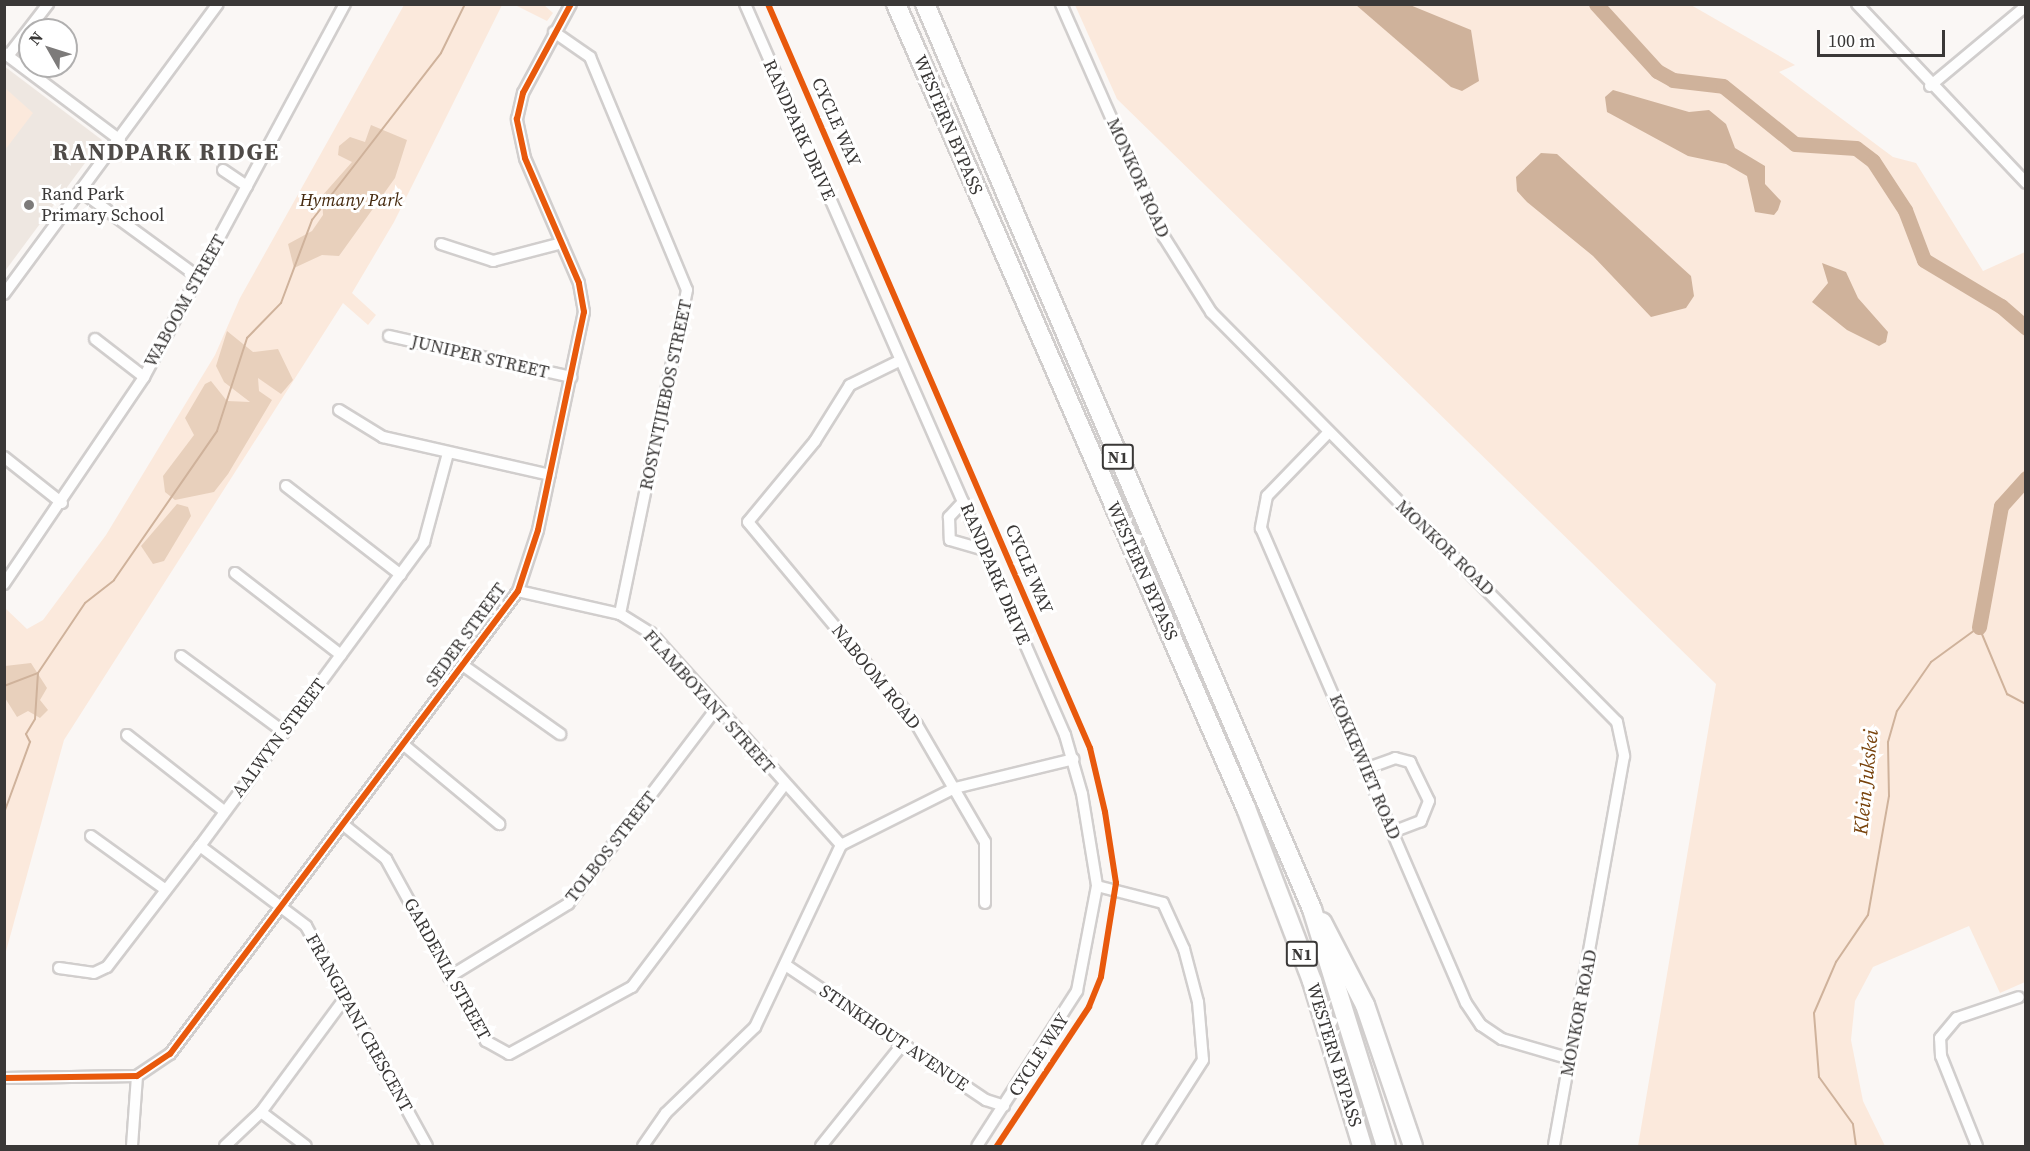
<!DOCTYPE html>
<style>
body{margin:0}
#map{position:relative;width:2030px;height:1151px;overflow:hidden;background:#faf7f5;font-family:"Source Serif 4",serif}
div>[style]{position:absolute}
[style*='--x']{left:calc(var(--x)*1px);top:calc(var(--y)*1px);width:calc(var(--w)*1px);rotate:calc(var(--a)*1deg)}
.built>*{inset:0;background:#eee7e1}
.green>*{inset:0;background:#fbe9dc}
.forest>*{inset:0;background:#e8d0bc}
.water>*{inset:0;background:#cfb29b}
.stream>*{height:2px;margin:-1px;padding:0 1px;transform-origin:1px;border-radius:1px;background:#cfb29b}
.river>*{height:15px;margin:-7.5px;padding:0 7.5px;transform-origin:7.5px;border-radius:7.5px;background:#cfb29b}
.roads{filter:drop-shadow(2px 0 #d1cecd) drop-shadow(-2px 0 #d1cecd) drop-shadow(0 2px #d1cecd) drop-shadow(0 -2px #d1cecd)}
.minor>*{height:10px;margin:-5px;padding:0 5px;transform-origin:5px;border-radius:5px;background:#fefefe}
.motorway>*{height:18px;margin:-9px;padding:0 9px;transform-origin:9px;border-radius:9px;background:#fefefe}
.cycleway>*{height:6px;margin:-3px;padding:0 3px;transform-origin:3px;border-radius:3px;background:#e8590c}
.dots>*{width:16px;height:16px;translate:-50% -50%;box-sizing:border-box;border:3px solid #fff;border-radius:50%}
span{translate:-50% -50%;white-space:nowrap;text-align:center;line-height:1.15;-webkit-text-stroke:6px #fff;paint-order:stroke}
.shield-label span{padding:2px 4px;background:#fff;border:2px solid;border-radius:4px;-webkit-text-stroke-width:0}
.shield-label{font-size:16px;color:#3a3837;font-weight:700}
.street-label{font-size:18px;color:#3a3837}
.poi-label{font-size:18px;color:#3a3837}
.left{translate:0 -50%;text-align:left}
.park-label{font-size:18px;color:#45290e;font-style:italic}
.water-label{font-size:20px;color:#78430c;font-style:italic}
.district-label{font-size:24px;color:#4f4b48;font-weight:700;letter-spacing:1.5px}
.frame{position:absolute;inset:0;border:6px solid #3a3837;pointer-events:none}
.north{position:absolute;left:18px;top:18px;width:60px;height:60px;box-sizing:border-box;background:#fff;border:2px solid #b0afaf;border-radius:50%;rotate:309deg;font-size:16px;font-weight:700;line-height:24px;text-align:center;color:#3a3837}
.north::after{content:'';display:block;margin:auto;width:21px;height:27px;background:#7d7b7a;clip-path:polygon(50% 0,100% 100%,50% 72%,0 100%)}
.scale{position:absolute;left:1817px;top:30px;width:128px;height:27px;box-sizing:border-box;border:3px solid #3a3837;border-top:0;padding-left:8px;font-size:18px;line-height:21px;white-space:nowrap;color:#3a3837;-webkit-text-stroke:4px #fff;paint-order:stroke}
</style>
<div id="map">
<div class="built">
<i style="clip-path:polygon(4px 66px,102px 140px,5px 271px,4px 271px)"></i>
</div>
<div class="green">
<i style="clip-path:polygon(404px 5px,502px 5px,394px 222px,352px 293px,376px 315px,368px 325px,343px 303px,64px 740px,5px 955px,5px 608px,27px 629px,43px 620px,106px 535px,215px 355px,240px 298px)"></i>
<i style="clip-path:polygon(515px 5px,544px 5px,553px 13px,547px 21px)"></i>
<i style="clip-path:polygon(1075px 5px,1691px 5px,1795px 65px,1779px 72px,1893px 157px,1916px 163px,1983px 271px,2025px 252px,2025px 982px,2000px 993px,1969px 926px,1873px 967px,1855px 1001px,1851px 1040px,1863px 1101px,1885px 1146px,1638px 1146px,1716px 684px,1117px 99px)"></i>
<i style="clip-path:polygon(5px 88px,33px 113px,5px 150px,4px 150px)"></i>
</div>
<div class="forest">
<i style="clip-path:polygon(371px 125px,407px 140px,395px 178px,339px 256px,322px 255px,294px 268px,288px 244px,312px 231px,323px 215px,322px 196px,352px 162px,338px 155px,339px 146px,350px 137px,365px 142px)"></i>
<i style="clip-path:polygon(227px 331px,253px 352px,278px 349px,293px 380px,281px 394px,258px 378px,259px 391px,272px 400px,228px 474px,214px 492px,175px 500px,165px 492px,163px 476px,194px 435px,185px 418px,205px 384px,211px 381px,227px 401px,250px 402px,224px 382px,216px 366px)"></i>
<i style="clip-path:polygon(177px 504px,188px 507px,191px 516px,164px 561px,153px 564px,141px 546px)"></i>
<i style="clip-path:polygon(31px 663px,47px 688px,40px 700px,48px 710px,40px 718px,28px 711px,17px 717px,5px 698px,5px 666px)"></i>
</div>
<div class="water">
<i style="clip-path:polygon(1356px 5px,1410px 5px,1471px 30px,1479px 81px,1462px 91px,1451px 87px)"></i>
<i style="clip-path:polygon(1613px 90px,1689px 112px,1709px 110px,1726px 124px,1735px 148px,1765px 166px,1765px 184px,1781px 201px,1778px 210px,1774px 215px,1755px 212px,1747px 176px,1726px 164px,1688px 156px,1607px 112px,1605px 97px)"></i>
<i style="clip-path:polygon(1541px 153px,1557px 154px,1691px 276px,1694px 296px,1686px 308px,1651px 317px,1593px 256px,1527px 202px,1517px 191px,1516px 177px)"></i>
<i style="clip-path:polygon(1822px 263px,1846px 272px,1858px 298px,1888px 332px,1886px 342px,1879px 346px,1847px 330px,1812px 302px,1828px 283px)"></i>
</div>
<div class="stream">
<i style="--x:4;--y:686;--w:36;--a:-21"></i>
<i style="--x:4;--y:813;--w:76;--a:-69.9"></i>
<i style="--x:30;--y:742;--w:9;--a:-117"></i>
<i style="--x:26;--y:734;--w:17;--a:-59"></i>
<i style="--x:35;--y:719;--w:46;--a:-86.3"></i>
<i style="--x:38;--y:673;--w:84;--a:-56.1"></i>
<i style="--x:85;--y:603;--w:37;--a:-38"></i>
<i style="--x:114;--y:580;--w:181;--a:-55.3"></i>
<i style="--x:217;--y:431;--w:98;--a:-72.1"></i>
<i style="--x:247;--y:338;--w:49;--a:-45.8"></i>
<i style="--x:281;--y:303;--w:89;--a:-69.5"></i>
<i style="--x:312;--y:220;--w:211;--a:-52.3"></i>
<i style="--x:441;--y:53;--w:55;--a:-63.9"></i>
<i style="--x:1856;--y:1146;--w:22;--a:-98"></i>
<i style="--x:1853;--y:1124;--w:58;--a:-125.9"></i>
<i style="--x:1819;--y:1077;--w:64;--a:-94.5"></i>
<i style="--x:1814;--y:1013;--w:56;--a:-66.7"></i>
<i style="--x:1836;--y:962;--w:57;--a:-55.8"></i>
<i style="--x:1868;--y:915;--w:121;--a:-80"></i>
<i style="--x:1889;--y:796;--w:54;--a:-91.1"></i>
<i style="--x:1888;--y:742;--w:32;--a:-74"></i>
<i style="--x:1897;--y:711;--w:60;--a:-55.2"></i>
<i style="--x:1931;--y:662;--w:59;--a:-36.1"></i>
<i style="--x:1979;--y:627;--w:73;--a:67.3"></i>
<i style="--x:2007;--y:694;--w:21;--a:28"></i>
</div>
<div class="river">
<i style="--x:1596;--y:4;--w:91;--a:47.7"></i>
<i style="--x:1657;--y:71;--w:18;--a:29"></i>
<i style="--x:1673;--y:80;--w:50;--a:6.8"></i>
<i style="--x:1723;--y:86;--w:92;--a:38.9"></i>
<i style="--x:1795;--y:144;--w:61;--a:3.8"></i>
<i style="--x:1856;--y:148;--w:21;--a:37"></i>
<i style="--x:1873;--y:161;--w:59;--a:56.9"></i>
<i style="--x:1905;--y:210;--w:53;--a:69.2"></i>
<i style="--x:1924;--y:260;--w:90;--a:30.9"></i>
<i style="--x:2001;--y:306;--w:33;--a:41"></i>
<i style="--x:1979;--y:627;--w:123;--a:-79.7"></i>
<i style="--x:2001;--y:506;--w:38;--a:-48"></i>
</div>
<div class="roads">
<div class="minor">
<i style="--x:745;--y:4;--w:798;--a:66.36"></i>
<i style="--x:1065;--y:735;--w:61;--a:73.9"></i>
<i style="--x:1082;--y:794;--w:93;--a:80.7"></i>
<i style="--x:1097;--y:886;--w:107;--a:100.8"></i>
<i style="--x:1077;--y:991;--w:184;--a:122.8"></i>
<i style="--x:1061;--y:4;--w:255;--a:66.2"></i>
<i style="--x:1164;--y:237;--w:89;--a:57.9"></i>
<i style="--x:1211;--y:312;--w:577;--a:45.28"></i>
<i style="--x:1617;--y:722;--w:35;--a:78"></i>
<i style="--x:1624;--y:756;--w:396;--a:100.2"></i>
<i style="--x:1857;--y:4;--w:246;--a:46.6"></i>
<i style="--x:554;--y:32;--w:44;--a:34.8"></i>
<i style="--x:590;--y:57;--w:252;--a:67.4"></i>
<i style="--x:687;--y:290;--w:331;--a:101.7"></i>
<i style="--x:4;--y:53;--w:145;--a:36.9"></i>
<i style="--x:8;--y:56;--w:66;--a:-52.4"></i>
<i style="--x:1930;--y:86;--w:125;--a:-39.8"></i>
<i style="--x:223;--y:170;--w:29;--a:34"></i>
<i style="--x:82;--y:192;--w:144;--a:36.2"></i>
<i style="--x:441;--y:244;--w:55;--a:18.1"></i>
<i style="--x:493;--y:261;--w:71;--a:-14.6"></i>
<i style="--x:4;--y:294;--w:360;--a:-53.6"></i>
<i style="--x:389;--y:336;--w:187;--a:12.7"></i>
<i style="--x:95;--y:339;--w:62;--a:37.8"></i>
<i style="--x:899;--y:361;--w:55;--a:153.9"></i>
<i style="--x:850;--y:385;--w:66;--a:122"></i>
<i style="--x:815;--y:441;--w:105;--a:129.6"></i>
<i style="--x:748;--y:522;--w:264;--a:50.2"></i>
<i style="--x:917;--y:725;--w:135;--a:59.8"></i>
<i style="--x:985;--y:842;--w:61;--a:90"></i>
<i style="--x:339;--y:410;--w:52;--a:31.5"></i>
<i style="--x:383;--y:437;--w:171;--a:12.8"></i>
<i style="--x:1328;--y:433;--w:88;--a:134.1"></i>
<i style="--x:1267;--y:496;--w:33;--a:101"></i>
<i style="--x:1261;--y:528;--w:517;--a:66.66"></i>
<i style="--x:1466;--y:1003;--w:27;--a:56"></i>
<i style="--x:1481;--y:1025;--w:25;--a:34"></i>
<i style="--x:1502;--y:1039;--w:72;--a:16.2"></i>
<i style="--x:4;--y:457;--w:74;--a:38.4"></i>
<i style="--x:286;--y:486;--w:145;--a:37.7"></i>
<i style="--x:963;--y:502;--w:21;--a:133"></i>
<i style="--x:949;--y:517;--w:23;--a:88"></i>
<i style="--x:950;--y:540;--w:35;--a:16"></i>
<i style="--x:235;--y:573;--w:134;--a:37.7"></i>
<i style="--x:4;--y:584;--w:250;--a:-55.9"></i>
<i style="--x:144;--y:377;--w:424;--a:-61.7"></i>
<i style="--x:518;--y:591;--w:105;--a:12.7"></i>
<i style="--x:620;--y:614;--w:36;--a:32"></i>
<i style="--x:651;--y:633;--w:285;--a:48.1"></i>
<i style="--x:181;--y:656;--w:128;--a:36.4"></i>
<i style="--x:464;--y:666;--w:118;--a:35.3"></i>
<i style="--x:127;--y:735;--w:123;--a:38.1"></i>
<i style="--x:404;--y:745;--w:124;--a:39.7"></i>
<i style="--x:1368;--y:768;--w:29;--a:-20"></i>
<i style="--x:1395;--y:758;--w:16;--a:15"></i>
<i style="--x:1410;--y:762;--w:43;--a:64"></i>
<i style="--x:1429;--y:801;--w:22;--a:112"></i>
<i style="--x:1421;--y:821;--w:31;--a:159"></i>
<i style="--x:345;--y:826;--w:53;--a:38.8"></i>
<i style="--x:386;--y:859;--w:208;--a:61.2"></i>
<i style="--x:486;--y:1041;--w:26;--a:29"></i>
<i style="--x:509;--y:1054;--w:140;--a:-28.6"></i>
<i style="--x:632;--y:987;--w:253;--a:-53"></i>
<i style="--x:91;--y:836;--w:92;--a:35.8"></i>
<i style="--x:841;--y:845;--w:127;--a:-26.6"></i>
<i style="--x:955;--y:788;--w:122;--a:-13.7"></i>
<i style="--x:200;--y:846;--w:133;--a:37"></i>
<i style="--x:306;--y:926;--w:251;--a:61.2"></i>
<i style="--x:1097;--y:886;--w:68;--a:14.4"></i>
<i style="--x:1163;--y:903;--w:51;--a:65.5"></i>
<i style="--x:1184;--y:949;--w:55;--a:75.2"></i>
<i style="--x:1198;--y:1002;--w:58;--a:85.1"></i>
<i style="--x:1203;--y:1060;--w:102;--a:122.6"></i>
<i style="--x:787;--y:966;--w:240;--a:34"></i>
<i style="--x:986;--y:1100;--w:19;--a:18"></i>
<i style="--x:59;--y:968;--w:35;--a:8"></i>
<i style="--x:94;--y:973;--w:14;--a:-25"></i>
<i style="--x:107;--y:967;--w:153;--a:-52.5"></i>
<i style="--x:200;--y:846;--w:378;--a:-53.6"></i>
<i style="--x:424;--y:542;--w:92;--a:-74.9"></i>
<i style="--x:449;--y:977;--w:140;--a:-31.5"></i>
<i style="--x:568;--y:904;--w:246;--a:-52.8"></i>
<i style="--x:4;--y:1078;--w:133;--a:-0.9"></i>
<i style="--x:137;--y:1076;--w:40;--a:-34"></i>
<i style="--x:170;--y:1054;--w:579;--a:-53.07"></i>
<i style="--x:518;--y:591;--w:64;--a:-71.8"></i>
<i style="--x:538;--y:530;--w:223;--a:-78.1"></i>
<i style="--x:584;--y:312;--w:29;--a:-100"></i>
<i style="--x:579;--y:283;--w:136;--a:-113.4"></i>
<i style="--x:525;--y:158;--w:40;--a:-102"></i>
<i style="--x:517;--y:119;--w:27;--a:-77"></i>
<i style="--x:523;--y:93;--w:101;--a:-61.7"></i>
<i style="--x:261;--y:1112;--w:56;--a:37.1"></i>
<i style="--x:132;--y:1146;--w:70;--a:-85.9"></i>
<i style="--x:225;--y:1146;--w:50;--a:-43.4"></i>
<i style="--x:261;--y:1112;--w:142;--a:-53.6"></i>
<i style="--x:643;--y:1146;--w:40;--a:-55.1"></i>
<i style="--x:666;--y:1113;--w:124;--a:-44"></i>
<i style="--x:755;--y:1027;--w:201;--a:-64.7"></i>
<i style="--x:821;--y:1146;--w:129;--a:-51.3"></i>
<i style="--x:1977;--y:1146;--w:97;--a:-111.8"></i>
<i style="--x:1941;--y:1056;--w:18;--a:-93"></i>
<i style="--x:1940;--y:1038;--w:26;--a:-50"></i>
<i style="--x:1957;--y:1018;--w:65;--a:-18.7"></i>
</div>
<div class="motorway">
<i style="--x:896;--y:4;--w:877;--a:66.48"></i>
<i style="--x:1246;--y:808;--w:185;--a:69.1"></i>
<i style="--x:1312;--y:981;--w:172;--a:73.1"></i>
<i style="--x:925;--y:4;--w:984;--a:66.85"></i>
<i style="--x:1312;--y:909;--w:248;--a:72.7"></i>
<i style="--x:1322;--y:922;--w:93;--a:62.6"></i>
<i style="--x:1365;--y:1005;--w:149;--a:71.2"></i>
</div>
</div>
<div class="cycleway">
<i style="--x:768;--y:4;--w:811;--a:66.6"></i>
<i style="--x:1090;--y:748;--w:66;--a:76.8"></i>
<i style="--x:1105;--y:812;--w:72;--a:81.2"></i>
<i style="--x:1116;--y:883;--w:95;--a:99.1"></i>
<i style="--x:1101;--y:977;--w:32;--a:112"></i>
<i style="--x:1089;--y:1007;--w:167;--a:123.5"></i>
<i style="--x:4;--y:1078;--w:133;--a:-0.9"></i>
<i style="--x:137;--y:1076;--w:40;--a:-34"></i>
<i style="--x:170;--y:1054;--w:579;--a:-53.07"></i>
<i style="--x:518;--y:591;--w:64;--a:-71.8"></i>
<i style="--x:538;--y:530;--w:223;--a:-78.1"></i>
<i style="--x:584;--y:312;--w:29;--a:-100"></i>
<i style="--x:579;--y:283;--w:136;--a:-113.4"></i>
<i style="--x:525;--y:158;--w:40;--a:-102"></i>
<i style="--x:517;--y:119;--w:27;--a:-77"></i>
<i style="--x:523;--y:93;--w:101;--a:-61.7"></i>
</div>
<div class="dots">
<i style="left:29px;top:205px;background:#7d7b7a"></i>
</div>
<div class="shield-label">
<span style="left:1118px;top:457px">N1</span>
<span style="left:1302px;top:954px">N1</span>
</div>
<div class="street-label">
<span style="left:836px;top:122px;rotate:66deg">CYCLE WAY</span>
<span style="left:948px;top:125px;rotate:67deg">WESTERN BYPASS</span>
<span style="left:799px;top:130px;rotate:66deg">RANDPARK DRIVE</span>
<span style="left:1138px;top:178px;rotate:66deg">MONKOR ROAD</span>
<span style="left:185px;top:301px;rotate:-61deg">WABOOM STREET</span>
<span style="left:480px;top:357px;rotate:13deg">JUNIPER STREET</span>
<span style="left:666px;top:395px;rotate:-78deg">ROSYNTJIEBOS STREET</span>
<span style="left:1445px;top:548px;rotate:44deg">MONKOR ROAD</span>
<span style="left:1029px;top:569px;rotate:67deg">CYCLE WAY</span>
<span style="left:1142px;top:571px;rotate:66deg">WESTERN BYPASS</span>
<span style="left:995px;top:574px;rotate:67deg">RANDPARK DRIVE</span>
<span style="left:466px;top:635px;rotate:-54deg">SEDER STREET</span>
<span style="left:876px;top:677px;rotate:51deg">NABOOM ROAD</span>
<span style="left:709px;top:702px;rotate:48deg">FLAMBOYANT STREET</span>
<span style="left:279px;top:738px;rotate:-53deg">AALWYN STREET</span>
<span style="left:1365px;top:767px;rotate:67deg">KOKKEWIET ROAD</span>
<span style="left:611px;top:847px;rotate:-52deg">TOLBOS STREET</span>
<span style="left:447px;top:969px;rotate:61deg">GARDENIA STREET</span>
<span style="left:1579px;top:1013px;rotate:-79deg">MONKOR ROAD</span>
<span style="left:359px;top:1023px;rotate:61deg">FRANGIPANI CRESCENT</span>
<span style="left:894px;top:1038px;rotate:34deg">STINKHOUT AVENUE</span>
<span style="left:1039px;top:1055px;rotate:-57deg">CYCLE WAY</span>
<span style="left:1334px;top:1055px;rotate:73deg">WESTERN BYPASS</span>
</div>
<div class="poi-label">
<span class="left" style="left:41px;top:205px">Rand Park<br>Primary School</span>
</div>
<div class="park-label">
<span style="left:351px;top:200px">Hymany Park</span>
</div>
<div class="water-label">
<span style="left:1866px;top:782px;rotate:-84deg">Klein Jukskei</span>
</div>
<div class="district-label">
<span style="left:166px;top:152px">RANDPARK RIDGE</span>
</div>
<div class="frame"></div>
<div class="north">N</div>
<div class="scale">100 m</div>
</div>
